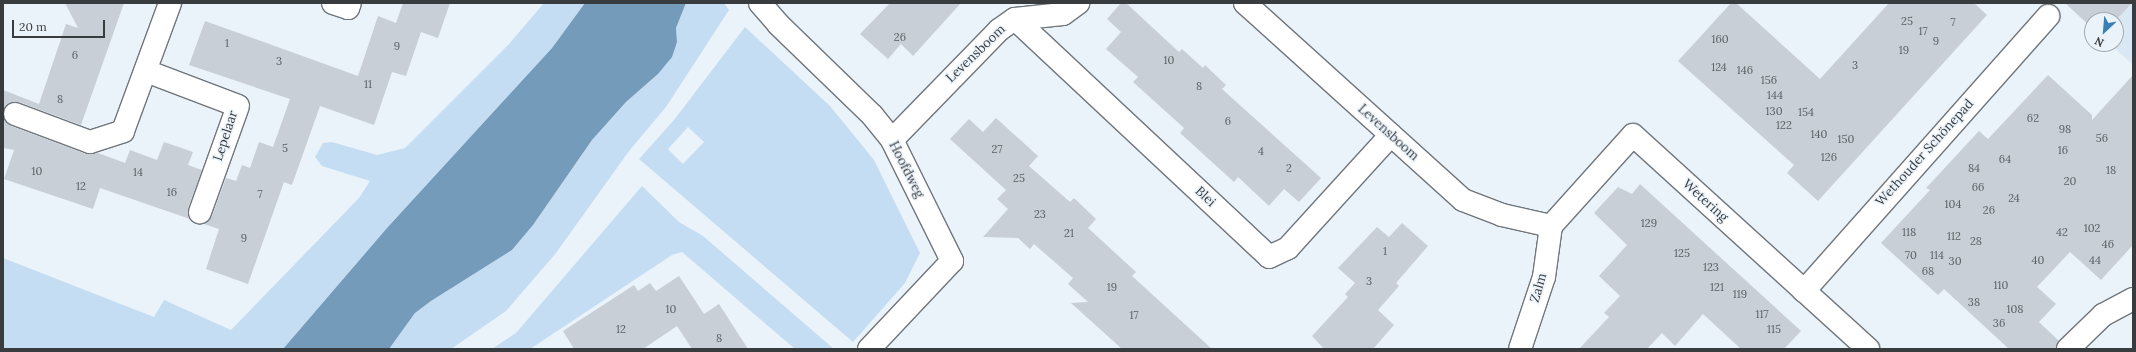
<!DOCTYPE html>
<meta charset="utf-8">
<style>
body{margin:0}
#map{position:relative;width:2136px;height:352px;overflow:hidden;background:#ebf3fa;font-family:Lora,serif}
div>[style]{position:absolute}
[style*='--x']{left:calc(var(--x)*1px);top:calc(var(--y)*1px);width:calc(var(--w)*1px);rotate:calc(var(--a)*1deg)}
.built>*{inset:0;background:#dae8f4}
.green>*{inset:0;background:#c4ddf2}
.water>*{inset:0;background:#759bbb}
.building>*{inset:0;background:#c8cfd6}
.roads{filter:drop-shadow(1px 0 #70767c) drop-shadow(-1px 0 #70767c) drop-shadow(0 1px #70767c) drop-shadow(0 -1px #70767c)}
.minor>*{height:22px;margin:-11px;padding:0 11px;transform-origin:11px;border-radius:11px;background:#fff}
span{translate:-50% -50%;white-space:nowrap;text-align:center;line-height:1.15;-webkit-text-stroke:3px #ebf3fa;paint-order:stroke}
.number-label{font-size:11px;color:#5d6165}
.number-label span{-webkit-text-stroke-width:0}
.street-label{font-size:13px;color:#393c3f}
.frame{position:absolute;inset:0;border:4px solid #393c3f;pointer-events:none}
.north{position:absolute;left:2084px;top:12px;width:40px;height:40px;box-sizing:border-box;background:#ebf3fa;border:1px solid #a4aaaf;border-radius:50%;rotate:206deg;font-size:11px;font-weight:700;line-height:16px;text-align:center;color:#393c3f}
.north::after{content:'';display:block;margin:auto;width:14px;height:18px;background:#397eb4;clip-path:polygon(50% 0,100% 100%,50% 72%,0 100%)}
.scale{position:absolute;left:12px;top:20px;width:93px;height:18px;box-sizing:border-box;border:2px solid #393c3f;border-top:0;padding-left:5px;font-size:12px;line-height:14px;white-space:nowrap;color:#393c3f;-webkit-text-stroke:3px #ebf3fa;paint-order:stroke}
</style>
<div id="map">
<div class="built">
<i style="clip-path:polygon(2065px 3px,2133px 3px,2133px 65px,2110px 44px,2116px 44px,2116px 20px,2092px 20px,2092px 28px)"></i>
</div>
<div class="green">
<i style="clip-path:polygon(544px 3px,585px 3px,552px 48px,387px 228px,283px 349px,3px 349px,3px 258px,154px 317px,164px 300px,231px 330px,359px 198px,370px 181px,322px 166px,315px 157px,323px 143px,332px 142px,377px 155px,405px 148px,509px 44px)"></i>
<i style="clip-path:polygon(686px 3px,724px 3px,729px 10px,666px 107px,629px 151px,556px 253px,506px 311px,451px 349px,389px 349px,415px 313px,431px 301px,512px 250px,533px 225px,592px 140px,626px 102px,658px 74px,677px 42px,676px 28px)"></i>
<i style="clip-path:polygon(evenodd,745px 27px,830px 106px,874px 160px,920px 253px,905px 283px,853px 342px,639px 159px,674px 120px,745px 27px,688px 127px,704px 142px,683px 164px,668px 149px,688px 127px)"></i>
<i style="clip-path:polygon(642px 186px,679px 222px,703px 236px,834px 349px,795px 349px,682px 252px,672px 255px,530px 349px,492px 349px,516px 333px)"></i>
</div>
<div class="water">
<i style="clip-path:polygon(585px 3px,686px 3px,676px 28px,677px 42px,672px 57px,658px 74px,626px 102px,592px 140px,533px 225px,512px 250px,431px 301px,415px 313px,389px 349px,283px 349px,387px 228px,552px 48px)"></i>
</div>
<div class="building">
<i style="clip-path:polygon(65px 3px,124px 3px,81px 125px,19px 102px,7px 104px,3px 112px,3px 90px,39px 104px,66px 24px,78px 28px)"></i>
<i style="clip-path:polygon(403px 3px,450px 3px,438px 38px,421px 32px,406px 76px,392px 72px,374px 125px,320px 106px,292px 185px,284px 182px,248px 284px,206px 269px,219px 229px,204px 224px,212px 216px,226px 178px,236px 181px,242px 165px,250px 168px,259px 142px,273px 147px,290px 99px,189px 65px,205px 21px,358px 76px,378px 16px,396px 23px)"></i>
<i style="clip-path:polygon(890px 3px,961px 3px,913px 56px,901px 44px,888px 59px,860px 34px)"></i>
<i style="clip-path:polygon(1121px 3px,1126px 3px,1179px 52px,1182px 49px,1203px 68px,1205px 65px,1226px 85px,1222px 89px,1321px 178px,1299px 202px,1284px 189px,1269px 206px,1238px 177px,1234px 182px,1180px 133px,1184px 128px,1133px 82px,1138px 77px,1106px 49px,1121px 32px,1107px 19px)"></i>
<i style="clip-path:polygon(1731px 3px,1736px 3px,1820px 79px,1889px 3px,1974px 3px,1987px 15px,1818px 201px,1787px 173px,1794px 165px,1678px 61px)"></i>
<i style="clip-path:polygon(2065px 3px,2132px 3px,2116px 20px,2092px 20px,2092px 28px)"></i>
<i style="clip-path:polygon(2048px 75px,2092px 115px,2092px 120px,2133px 75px,2133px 245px,2101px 280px,2070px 252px,2037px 287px,2056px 304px,2039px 322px,2059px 341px,2056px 349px,2009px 349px,1944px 289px,1938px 295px,1881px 243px,1930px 190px,1926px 188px,1979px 131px,1988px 139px)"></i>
<i style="clip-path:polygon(3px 117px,11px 126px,86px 154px,98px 153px,125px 163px,130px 150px,157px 160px,164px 142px,193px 152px,188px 165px,202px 170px,188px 208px,190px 219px,100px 188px,93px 209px,4px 179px,14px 150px,3px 148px)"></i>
<i style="clip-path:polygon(996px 118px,1038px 156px,1029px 166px,1070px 202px,1074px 198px,1096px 219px,1088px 228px,1136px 272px,1132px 276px,1212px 349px,1122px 349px,1071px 303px,1088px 302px,1068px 284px,1073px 278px,1034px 244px,1030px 249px,1018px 238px,983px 237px,1008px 209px,997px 199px,1006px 190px,950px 139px,969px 119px,983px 132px)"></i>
<i style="clip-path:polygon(1640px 184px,1801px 331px,1784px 349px,1741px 349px,1703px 314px,1675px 346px,1662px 333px,1647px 349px,1579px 349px,1609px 317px,1604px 313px,1620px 296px,1599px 276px,1627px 245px,1594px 213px,1618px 187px,1632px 194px)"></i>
<i style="clip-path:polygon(1402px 223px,1428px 246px,1396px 283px,1399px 286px,1378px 310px,1394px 325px,1373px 349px,1324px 349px,1312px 336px,1348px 297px,1345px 294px,1355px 283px,1338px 268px,1377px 227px,1389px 237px)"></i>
<i style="clip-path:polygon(679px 276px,704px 314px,719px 304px,748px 349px,692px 349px,677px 326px,643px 349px,574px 349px,563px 331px,634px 285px,638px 291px,650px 283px,656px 291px)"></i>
</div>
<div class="roads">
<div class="minor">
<i style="--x:333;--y:3;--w:16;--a:18"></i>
<i style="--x:348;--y:8;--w:5;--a:-68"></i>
<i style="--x:760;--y:3;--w:28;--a:49"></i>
<i style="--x:778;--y:24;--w:131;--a:44.1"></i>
<i style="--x:872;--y:115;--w:32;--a:51"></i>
<i style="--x:892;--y:140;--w:135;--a:63.6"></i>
<i style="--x:952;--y:261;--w:121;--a:133.3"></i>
<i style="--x:1245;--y:3;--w:294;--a:42.1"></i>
<i style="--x:1463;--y:200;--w:42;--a:21"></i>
<i style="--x:1502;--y:215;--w:50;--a:12.7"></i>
<i style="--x:1015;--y:19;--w:348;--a:43.1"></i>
<i style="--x:1269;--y:257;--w:21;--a:-25"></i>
<i style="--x:1288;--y:248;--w:153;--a:-47.7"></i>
<i style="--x:146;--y:71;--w:98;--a:20.8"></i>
<i style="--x:238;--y:106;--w:113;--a:109.7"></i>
<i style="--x:15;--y:114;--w:80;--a:20.5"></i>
<i style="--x:90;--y:142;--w:35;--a:-18"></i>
<i style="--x:123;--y:131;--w:136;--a:-69.8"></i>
<i style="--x:892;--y:140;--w:153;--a:-45.8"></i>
<i style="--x:999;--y:30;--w:19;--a:-35"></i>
<i style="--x:1015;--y:19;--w:48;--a:-5.9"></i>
<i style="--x:1063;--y:14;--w:19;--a:-36"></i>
<i style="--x:1551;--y:226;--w:122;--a:-48"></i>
<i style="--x:1633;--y:135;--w:318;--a:42.3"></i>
<i style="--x:1804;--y:291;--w:368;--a:-48.4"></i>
<i style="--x:1520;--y:349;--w:76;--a:-71.6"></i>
<i style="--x:1544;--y:277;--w:51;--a:-82.2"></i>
<i style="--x:2068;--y:349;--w:49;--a:-44.2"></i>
<i style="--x:2103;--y:315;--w:34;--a:-28"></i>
</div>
</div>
<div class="number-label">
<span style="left:1907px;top:21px">25</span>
<span style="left:1953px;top:22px">7</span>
<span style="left:1923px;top:31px">17</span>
<span style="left:900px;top:37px">26</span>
<span style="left:1720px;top:39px">160</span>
<span style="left:1936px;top:41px">9</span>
<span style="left:227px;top:43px">1</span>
<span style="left:397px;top:46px">9</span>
<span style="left:1904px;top:50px">19</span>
<span style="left:75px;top:55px">6</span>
<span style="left:1169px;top:60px">10</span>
<span style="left:279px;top:61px">3</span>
<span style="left:1855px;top:65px">3</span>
<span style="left:1719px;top:67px">124</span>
<span style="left:1745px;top:70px">146</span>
<span style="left:1769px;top:80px">156</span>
<span style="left:368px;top:84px">11</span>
<span style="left:1199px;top:86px">8</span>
<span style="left:1775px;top:95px">144</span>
<span style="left:60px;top:99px">8</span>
<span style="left:1774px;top:111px">130</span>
<span style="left:1806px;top:112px">154</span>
<span style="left:2033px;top:118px">62</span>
<span style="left:1228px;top:121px">6</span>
<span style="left:1784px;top:125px">122</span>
<span style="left:2065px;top:129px">98</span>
<span style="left:1819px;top:134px">140</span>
<span style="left:2102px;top:138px">56</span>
<span style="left:1846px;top:139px">150</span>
<span style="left:285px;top:148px">5</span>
<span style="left:997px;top:149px">27</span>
<span style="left:2063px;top:150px">16</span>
<span style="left:1261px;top:151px">4</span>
<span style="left:1829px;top:157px">126</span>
<span style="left:2005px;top:159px">64</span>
<span style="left:1289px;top:168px">2</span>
<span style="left:1974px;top:168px">84</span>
<span style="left:2111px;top:170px">18</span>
<span style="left:37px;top:171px">10</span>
<span style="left:138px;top:172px">14</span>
<span style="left:1019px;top:178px">25</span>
<span style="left:2070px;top:181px">20</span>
<span style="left:81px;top:186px">12</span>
<span style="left:1978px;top:187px">66</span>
<span style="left:172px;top:192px">16</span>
<span style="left:260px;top:194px">7</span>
<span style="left:2014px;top:198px">24</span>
<span style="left:1953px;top:204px">104</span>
<span style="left:1989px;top:210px">26</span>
<span style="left:1040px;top:214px">23</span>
<span style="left:1649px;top:223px">129</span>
<span style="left:2092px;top:228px">102</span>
<span style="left:1909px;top:232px">118</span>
<span style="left:2062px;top:232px">42</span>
<span style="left:1069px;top:233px">21</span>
<span style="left:1954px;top:236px">112</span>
<span style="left:244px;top:238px">9</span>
<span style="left:1976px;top:241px">28</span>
<span style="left:2108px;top:244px">46</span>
<span style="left:1385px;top:251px">1</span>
<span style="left:1682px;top:253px">125</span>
<span style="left:1911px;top:255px">70</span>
<span style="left:1937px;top:255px">114</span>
<span style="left:2038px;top:260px">40</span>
<span style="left:2095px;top:260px">44</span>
<span style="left:1955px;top:261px">30</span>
<span style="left:1711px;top:267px">123</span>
<span style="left:1928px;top:271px">68</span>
<span style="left:1369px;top:281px">3</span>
<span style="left:2001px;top:285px">110</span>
<span style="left:1112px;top:287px">19</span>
<span style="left:1717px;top:287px">121</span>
<span style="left:1740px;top:294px">119</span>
<span style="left:1974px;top:302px">38</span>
<span style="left:671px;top:309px">10</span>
<span style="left:2015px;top:309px">108</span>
<span style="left:1762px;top:314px">117</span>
<span style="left:1134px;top:315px">17</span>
<span style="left:1999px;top:323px">36</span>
<span style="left:621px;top:329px">12</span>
<span style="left:1774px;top:329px">115</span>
<span style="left:719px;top:338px">8</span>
</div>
<div class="street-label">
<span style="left:976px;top:54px;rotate:-44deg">Levensboom</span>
<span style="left:1388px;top:133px;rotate:42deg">Levensboom</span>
<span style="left:226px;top:136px;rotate:-72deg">Lepelaar</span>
<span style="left:1925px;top:153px;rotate:-48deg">Wethouder Schönepad</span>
<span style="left:906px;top:170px;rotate:63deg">Hoofdweg</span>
<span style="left:1205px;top:197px;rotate:43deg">Blei</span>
<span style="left:1705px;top:201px;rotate:42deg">Wetering</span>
<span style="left:1539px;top:288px;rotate:-74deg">Zalm</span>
</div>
<div class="frame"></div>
<div class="north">N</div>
<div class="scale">20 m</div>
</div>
